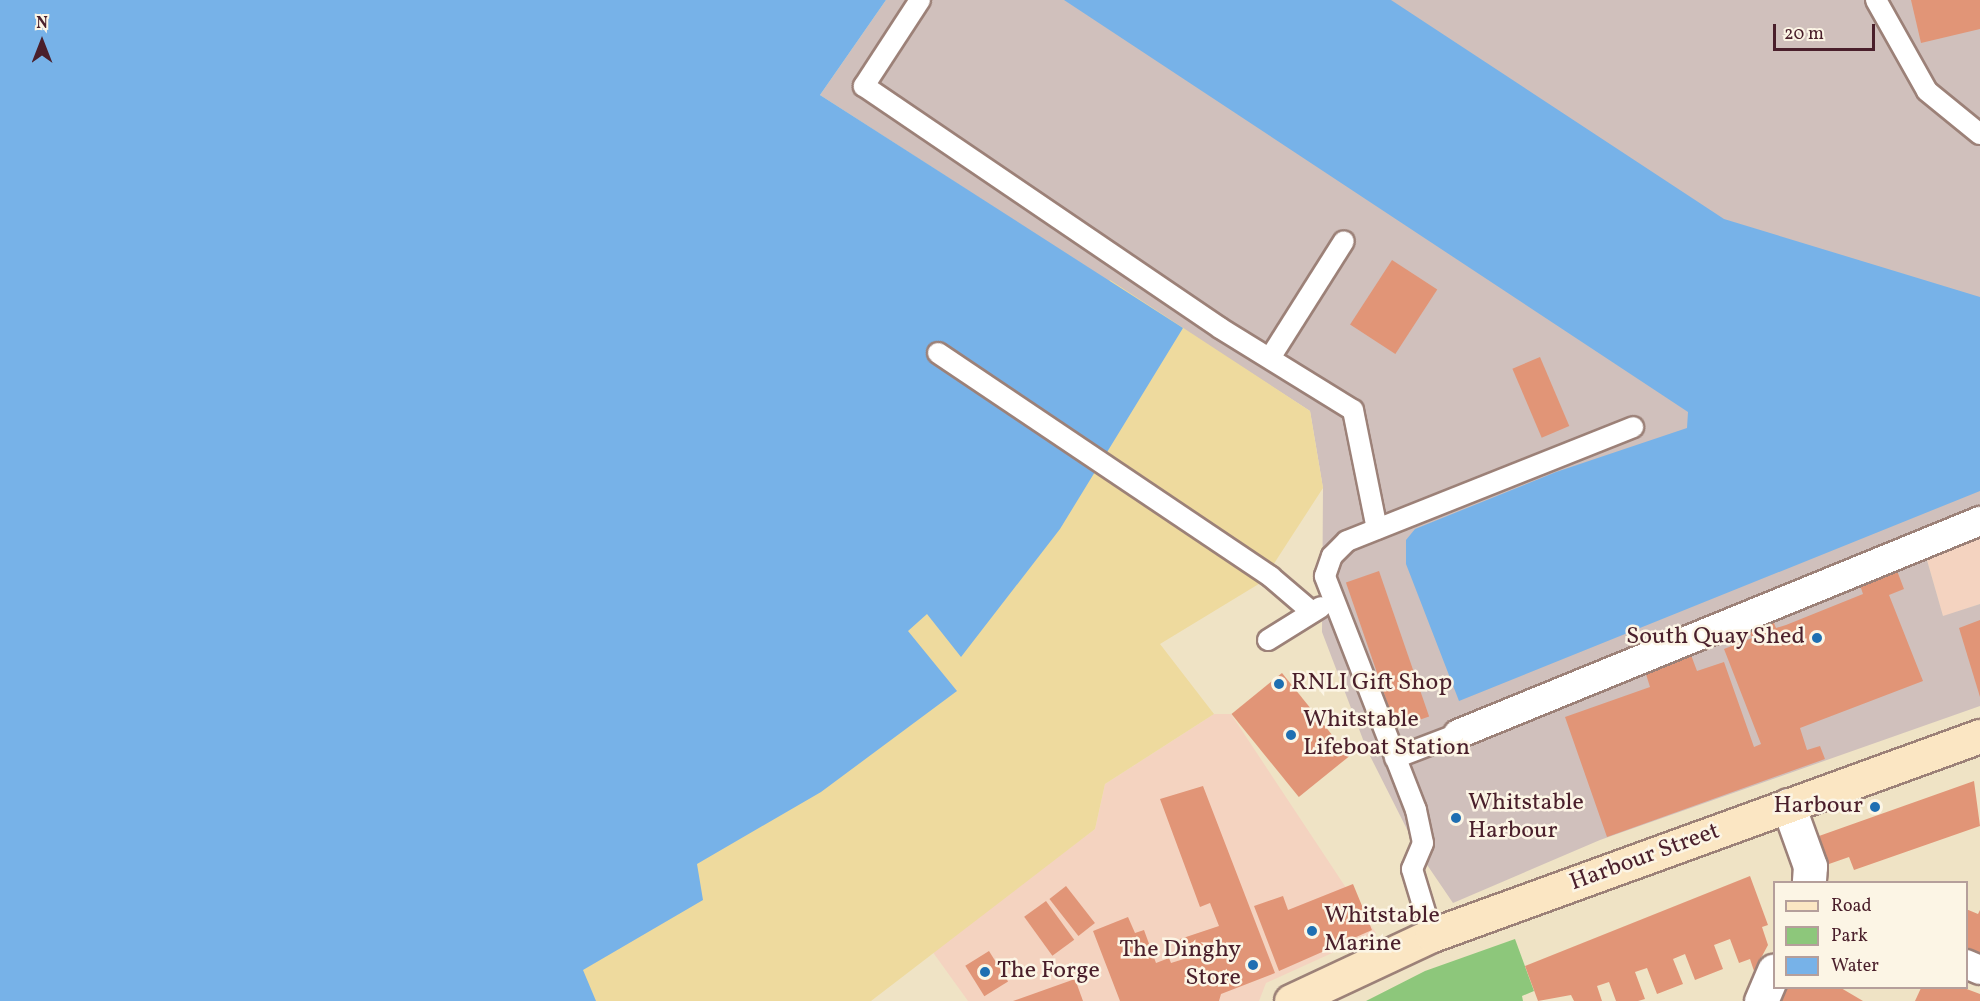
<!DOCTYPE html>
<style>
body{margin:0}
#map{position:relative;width:1980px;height:1001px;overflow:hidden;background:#efe3c5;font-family:Vollkorn,serif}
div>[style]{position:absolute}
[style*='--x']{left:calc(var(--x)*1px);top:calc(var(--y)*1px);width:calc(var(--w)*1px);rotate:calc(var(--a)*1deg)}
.built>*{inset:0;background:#f4d3c0}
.industrial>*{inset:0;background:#d0c0bc}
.green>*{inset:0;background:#8dc77b}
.sand>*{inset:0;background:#eeda9e}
.water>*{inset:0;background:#77b2e8}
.building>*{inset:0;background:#e19577;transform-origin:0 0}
.roads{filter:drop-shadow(2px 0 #9c8178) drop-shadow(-2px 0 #9c8178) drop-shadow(0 2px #9c8178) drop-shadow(0 -2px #9c8178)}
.service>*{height:20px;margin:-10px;padding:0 10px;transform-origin:10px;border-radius:10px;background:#fff}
.pedestrian>*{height:28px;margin:-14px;padding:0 14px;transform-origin:14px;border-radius:14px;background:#fff}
.minor>*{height:33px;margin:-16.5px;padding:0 16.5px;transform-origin:16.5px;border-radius:16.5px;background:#fff}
.secondary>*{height:33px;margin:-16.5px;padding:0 16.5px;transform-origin:16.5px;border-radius:16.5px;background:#fbe6c3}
.dots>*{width:16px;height:16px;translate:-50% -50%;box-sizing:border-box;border:3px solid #fcf5e5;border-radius:50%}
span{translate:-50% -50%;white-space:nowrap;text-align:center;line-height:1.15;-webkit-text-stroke:5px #fcf5e5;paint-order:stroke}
.poi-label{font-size:24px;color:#4a1f2b}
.right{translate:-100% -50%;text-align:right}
.left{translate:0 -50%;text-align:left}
.street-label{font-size:24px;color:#4a1f2b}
.legend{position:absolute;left:1773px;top:881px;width:195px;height:108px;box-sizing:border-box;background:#fcf5e5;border:2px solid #b59f9b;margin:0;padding:8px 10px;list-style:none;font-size:18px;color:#4a1f2b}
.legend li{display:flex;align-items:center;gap:12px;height:30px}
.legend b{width:30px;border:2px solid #b59f9b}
.north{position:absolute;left:12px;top:12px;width:60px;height:60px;-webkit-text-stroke:4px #fcf5e5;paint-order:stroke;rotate:0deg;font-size:16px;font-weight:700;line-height:24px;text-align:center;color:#4a1f2b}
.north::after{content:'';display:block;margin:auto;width:21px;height:27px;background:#4a1f2b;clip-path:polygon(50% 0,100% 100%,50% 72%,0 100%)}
.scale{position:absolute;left:1773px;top:24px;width:102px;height:27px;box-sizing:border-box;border:3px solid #4a1f2b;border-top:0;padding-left:8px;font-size:18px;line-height:21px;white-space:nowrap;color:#4a1f2b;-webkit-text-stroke:4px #fcf5e5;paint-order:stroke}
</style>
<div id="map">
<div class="built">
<i style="clip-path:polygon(1980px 533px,1980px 604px,1943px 617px,1925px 553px)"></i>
<i style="clip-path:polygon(1214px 714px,1231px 714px,1376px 933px,1266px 983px,1259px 1001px,968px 1001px,932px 951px,1095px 829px,1105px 784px)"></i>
</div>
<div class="industrial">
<i style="clip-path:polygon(886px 0,1980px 0,1980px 533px,1925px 553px,1943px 616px,1980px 604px,1980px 706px,1600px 840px,1453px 903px,1419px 853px,1367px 750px,1322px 632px,1323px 488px,1310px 411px,820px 95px)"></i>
</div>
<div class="green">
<i style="clip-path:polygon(1515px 939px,1534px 991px,1522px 996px,1523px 1001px,1366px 1001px,1425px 971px)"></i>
</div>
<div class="sand">
<i style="clip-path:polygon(1110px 280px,1310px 411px,1323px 488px,1262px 582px,1160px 644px,1214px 714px,1105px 784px,1095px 829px,871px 1001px,461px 1001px)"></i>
</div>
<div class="water">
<i style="clip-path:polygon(0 0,886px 0,820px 95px,1183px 328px,1060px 529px,961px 657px,927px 614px,908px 631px,957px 691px,821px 792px,697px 864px,703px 900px,583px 970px,596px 1001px,0 1001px)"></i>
<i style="clip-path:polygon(1064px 0,1391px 0,1724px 219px,1980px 297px,1980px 491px,1459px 701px,1406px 564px,1406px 540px,1415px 529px,1556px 472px,1687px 428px,1688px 412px)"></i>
</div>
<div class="building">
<i style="clip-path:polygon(1911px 0,1980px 0,1980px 29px,1921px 43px)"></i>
<i style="left:1392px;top:260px;width:54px;height:77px;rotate:33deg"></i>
<i style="left:1540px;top:357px;width:75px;height:30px;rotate:67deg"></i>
<i style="clip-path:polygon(1896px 568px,1904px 589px,1889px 595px,1923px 681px,1800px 728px,1807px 750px,1820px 746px,1825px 759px,1607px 837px,1565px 717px,1650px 687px,1645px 671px,1691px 655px,1697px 671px,1724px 662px,1754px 747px,1761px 744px,1724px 649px,1752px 638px,1747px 625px,1771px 616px,1776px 628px,1786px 625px,1863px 594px,1859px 582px)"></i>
<i style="left:1379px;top:571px;width:154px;height:35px;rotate:71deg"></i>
<i style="clip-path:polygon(1980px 620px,1980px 697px,1959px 628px)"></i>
<i style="left:1282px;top:673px;width:107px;height:65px;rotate:51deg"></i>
<i style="clip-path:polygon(1974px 781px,1980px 826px,1854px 870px,1849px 857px,1829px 864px,1819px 836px)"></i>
<i style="clip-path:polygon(1203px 786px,1275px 973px,1221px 994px,1219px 1001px,1120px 1001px,1093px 931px,1128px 917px,1135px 933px,1144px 930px,1156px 963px,1169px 958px,1171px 963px,1187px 958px,1180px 939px,1219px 926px,1210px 903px,1200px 907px,1160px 799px)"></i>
<i style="clip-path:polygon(1750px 876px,1768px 925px,1762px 927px,1768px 945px,1754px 971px,1750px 959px,1739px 963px,1730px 939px,1714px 945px,1723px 969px,1695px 980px,1685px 954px,1673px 959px,1683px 984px,1657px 994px,1647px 968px,1635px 972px,1645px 999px,1638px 1001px,1616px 1001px,1609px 982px,1597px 986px,1602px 1001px,1574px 1001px,1571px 995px,1538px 1001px,1525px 966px)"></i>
<i style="clip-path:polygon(1353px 884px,1372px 930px,1279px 971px,1254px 906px,1283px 896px,1288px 910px)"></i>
<i style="left:1066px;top:886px;width:47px;height:21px;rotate:52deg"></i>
<i style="left:1046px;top:901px;width:48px;height:27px;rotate:54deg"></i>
<i style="clip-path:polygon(1966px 909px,1978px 914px,1980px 910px,1980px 955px,1966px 949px)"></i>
<i style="left:989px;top:951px;width:36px;height:28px;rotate:58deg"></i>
<i style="clip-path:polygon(1075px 979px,1083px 1001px,1013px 1001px)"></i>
<i style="clip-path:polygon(1779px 988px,1841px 988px,1863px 1001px,1773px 1001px)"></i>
<i style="clip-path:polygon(1921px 988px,1964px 988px,1980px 994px,1980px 1001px,1915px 1001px)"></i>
</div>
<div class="roads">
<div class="service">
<i style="--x:920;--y:0;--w:103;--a:123.1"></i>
<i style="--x:864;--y:86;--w:430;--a:34.2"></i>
<i style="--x:1220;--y:328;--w:156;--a:31.7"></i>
<i style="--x:1353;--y:410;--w:121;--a:78.6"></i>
<i style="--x:1876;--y:0;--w:104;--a:60.7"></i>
<i style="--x:1927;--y:91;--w:68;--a:39.1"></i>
<i style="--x:938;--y:353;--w:401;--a:33.9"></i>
<i style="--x:1271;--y:577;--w:54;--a:40.5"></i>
<i style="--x:1270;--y:358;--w:138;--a:-57.7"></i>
<i style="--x:1268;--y:640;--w:62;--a:-31.9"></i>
<i style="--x:1395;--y:758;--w:67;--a:-20.9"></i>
<i style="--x:1432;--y:935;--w:69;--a:-106.9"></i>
<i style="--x:1412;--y:869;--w:28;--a:-67"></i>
<i style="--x:1423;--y:843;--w:34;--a:-102"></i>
<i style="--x:1416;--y:810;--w:251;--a:-111.3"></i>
<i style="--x:1325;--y:576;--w:21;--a:-71"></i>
<i style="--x:1332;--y:556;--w:21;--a:-45"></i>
<i style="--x:1347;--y:541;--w:308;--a:-21.7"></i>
</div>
<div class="pedestrian">
<i style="--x:1458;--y:734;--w:564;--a:-22.2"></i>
<i style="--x:1966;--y:964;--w:15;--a:23"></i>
</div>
<div class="minor">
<i style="--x:1788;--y:805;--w:65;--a:70.2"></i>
<i style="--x:1810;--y:866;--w:16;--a:94"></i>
<i style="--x:1761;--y:1001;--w:33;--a:-67"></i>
</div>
<div class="secondary">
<i style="--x:1291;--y:1001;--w:156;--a:-25.1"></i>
<i style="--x:1432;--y:935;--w:583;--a:-19.96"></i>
</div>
</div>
<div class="dots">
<i style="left:1817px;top:638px;background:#1f6fb2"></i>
<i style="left:1279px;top:684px;background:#1f6fb2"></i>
<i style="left:1291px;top:735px;background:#1f6fb2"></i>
<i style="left:1875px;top:807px;background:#1f6fb2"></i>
<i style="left:1456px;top:818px;background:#1f6fb2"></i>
<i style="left:1312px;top:931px;background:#1f6fb2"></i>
<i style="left:1253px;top:965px;background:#1f6fb2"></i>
<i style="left:985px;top:972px;background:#1f6fb2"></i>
</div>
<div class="poi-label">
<span class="right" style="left:1805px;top:638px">South Quay Shed</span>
<span class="left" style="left:1291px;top:684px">RNLI Gift Shop</span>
<span class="left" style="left:1303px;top:735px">Whitstable<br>Lifeboat Station</span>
<span class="left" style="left:1468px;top:818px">Whitstable<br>Harbour</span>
<span class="right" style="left:1863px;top:807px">Harbour</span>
<span class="left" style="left:1324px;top:931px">Whitstable<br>Marine</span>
<span class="right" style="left:1241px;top:965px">The Dinghy<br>Store</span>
<span class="left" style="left:997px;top:972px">The Forge</span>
</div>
<div class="street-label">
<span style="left:1645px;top:858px;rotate:-20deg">Harbour Street</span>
</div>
<ul class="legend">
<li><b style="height:8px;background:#fbe6c3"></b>Road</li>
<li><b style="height:16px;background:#8dc77b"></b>Park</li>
<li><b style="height:16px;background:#77b2e8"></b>Water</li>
</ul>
<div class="north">N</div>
<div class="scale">20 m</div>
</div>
